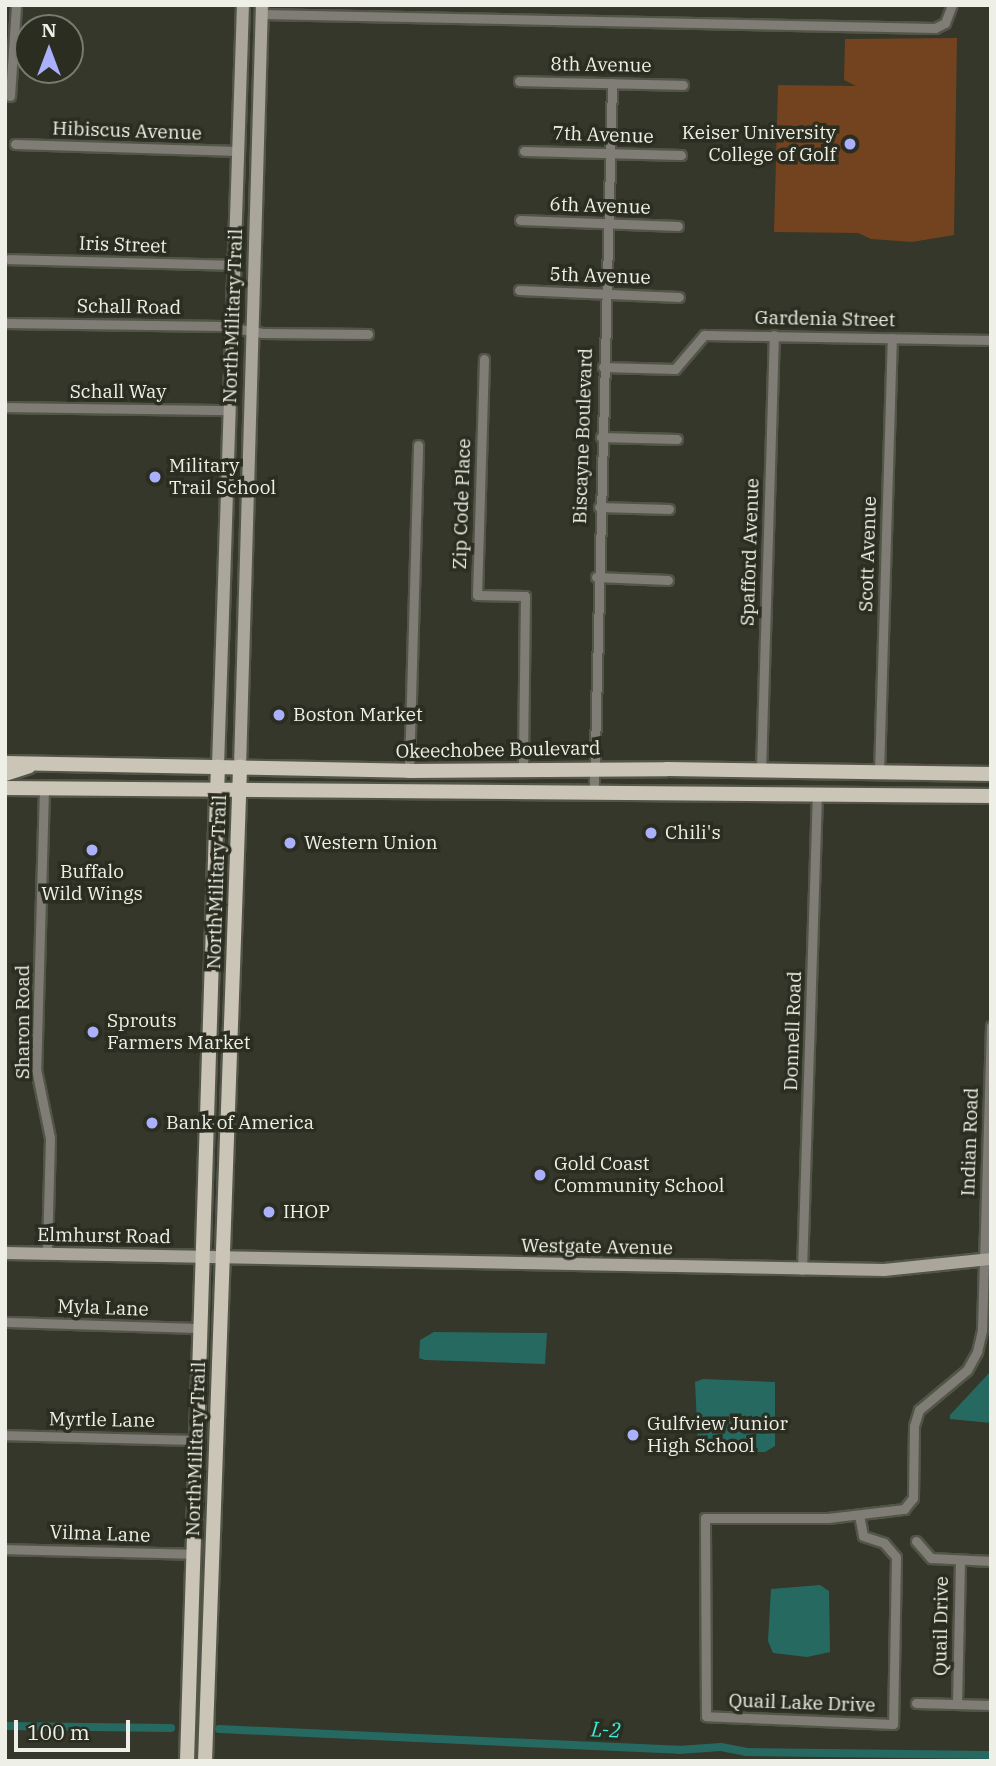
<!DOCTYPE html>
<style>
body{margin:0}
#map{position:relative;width:996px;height:1766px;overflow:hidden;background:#343729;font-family:"IBM Plex Serif",serif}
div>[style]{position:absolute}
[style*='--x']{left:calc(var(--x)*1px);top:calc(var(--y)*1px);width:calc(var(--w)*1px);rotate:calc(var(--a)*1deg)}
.green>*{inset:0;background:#73421e}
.water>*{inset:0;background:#266961}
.canal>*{height:8px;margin:-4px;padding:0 4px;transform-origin:4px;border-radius:4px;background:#266961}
.roads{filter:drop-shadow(2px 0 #525547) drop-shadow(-2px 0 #525547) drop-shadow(0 2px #525547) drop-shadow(0 -2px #525547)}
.street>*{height:9px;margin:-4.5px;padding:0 4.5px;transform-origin:4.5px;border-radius:4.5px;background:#807d76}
.secondary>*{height:12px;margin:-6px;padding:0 6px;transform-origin:6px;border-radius:6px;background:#aaa69b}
.primary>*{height:14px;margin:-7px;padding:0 7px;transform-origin:7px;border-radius:7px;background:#cbc5b7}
.dots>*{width:19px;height:19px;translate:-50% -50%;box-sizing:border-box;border:4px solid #2a2d20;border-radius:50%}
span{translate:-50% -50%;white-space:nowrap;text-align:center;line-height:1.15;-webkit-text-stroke:7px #2a2d20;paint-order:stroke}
.street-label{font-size:19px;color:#eef0e7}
.poi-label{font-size:19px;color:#eef0e7}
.right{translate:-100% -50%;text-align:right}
.left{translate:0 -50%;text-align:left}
.water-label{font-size:21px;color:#35f0dc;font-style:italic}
.frame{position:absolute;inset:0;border:7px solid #eef0e7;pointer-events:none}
.north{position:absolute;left:14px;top:14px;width:70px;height:70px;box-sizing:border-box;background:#2a2d20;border:2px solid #787b70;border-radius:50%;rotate:0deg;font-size:19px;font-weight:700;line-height:28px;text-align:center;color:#eef0e7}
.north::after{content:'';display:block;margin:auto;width:24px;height:32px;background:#aab0fb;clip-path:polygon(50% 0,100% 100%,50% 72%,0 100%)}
.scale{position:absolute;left:14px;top:1720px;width:116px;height:32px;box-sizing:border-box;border:4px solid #eef0e7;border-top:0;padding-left:9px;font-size:21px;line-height:24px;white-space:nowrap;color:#eef0e7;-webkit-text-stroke:5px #2a2d20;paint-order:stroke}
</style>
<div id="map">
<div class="green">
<i style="clip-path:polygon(957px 38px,954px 235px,912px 242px,871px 239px,858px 233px,774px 232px,778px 85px,856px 86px,844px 80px,845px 39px)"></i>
</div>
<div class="water">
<i style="clip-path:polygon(434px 1332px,547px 1333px,545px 1364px,425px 1360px,419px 1358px,420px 1340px)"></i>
<i style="clip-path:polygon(991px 1371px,991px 1423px,950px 1419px,950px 1415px)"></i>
<i style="clip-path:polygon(703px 1379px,775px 1382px,775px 1446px,765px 1452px,713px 1452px,698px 1446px,695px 1382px)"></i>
<i style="clip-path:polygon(820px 1585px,829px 1591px,830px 1652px,807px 1657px,773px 1653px,768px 1641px,771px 1589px)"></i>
</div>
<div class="canal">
<i style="--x:5;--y:1726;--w:166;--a:0.7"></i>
<i style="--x:219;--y:1729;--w:460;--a:2.6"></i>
<i style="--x:679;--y:1750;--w:42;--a:-4.1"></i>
<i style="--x:721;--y:1747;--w:25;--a:11"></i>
<i style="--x:746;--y:1752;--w:245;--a:0.7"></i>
</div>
<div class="roads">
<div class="street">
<i style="--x:262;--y:14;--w:673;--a:1.19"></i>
<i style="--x:935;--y:28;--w:11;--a:-27"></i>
<i style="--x:945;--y:23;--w:19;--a:-69"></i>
<i style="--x:519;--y:81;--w:164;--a:1.4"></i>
<i style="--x:10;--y:96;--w:91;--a:-86.2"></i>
<i style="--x:15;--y:144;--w:223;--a:1.8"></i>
<i style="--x:524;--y:151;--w:157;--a:1.5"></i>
<i style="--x:520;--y:220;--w:158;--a:2.2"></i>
<i style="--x:9;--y:259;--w:226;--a:1.5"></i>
<i style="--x:519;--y:290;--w:160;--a:2.5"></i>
<i style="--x:5;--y:323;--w:218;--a:0.8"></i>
<i style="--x:223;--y:326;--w:39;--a:10"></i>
<i style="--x:261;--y:333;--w:107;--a:0.5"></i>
<i style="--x:484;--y:359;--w:236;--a:91.7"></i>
<i style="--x:477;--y:595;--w:48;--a:1.2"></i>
<i style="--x:525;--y:596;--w:175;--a:90.7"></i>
<i style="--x:603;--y:367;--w:72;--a:1.6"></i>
<i style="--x:675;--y:369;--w:45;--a:-49.5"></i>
<i style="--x:704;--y:335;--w:287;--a:1"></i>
<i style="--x:5;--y:407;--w:225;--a:0.8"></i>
<i style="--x:601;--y:437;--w:76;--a:1.5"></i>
<i style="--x:599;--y:507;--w:70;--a:1.6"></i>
<i style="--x:596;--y:577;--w:72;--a:2.4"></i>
<i style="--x:761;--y:770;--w:435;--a:-88.3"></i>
<i style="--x:409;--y:771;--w:326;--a:-88.4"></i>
<i style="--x:879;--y:772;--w:434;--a:-88.3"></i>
<i style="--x:44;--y:789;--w:280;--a:91.6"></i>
<i style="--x:36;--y:1069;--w:70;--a:78.5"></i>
<i style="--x:50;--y:1138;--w:116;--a:91.5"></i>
<i style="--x:594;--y:790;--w:707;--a:-88.54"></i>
<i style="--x:802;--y:1270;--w:477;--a:-88.2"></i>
<i style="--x:5;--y:1322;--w:195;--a:1.8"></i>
<i style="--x:5;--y:1435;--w:193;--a:1.5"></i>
<i style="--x:859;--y:1515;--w:21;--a:79"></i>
<i style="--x:863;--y:1536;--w:22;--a:18"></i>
<i style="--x:884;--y:1543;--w:18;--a:49"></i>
<i style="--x:896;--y:1557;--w:167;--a:91"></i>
<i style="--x:893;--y:1724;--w:187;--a:-177.6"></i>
<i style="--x:706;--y:1716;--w:198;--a:-90.3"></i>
<i style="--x:705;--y:1518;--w:123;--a:0"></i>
<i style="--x:828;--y:1518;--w:77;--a:-6.8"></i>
<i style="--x:904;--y:1509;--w:14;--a:-51"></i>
<i style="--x:913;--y:1498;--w:72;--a:-89.2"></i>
<i style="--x:914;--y:1426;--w:17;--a:-73"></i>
<i style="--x:919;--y:1410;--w:62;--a:-39.8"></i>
<i style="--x:967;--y:1370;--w:21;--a:-61"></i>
<i style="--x:977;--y:1352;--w:23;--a:-77"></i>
<i style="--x:982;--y:1330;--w:304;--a:-88.3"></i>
<i style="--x:916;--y:1541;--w:23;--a:49"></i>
<i style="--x:931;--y:1558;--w:60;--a:2.9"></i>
<i style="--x:5;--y:1549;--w:189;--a:1.5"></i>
<i style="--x:916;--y:1703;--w:75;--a:1.5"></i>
<i style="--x:957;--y:1704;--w:144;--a:-88.8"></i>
</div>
<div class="secondary">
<i style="--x:218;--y:766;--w:761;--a:-88.12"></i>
<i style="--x:240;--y:767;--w:762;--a:-88.35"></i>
<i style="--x:5;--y:1253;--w:879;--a:1.11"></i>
<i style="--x:884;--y:1270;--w:108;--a:-5.9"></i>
</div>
<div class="primary">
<i style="--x:5;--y:763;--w:404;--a:1.1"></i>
<i style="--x:409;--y:771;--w:258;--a:-0.4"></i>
<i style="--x:667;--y:769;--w:324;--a:0.9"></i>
<i style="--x:5;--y:774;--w:25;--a:-18"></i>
<i style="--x:5;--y:788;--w:986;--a:0.46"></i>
<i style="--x:187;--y:1761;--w:995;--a:-88.22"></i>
<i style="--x:205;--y:1761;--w:995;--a:-87.98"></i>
</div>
</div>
<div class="dots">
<i style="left:850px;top:144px;background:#aab0fb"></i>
<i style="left:155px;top:477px;background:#aab0fb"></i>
<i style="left:279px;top:715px;background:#aab0fb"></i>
<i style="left:651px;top:833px;background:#aab0fb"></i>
<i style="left:290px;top:843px;background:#aab0fb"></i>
<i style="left:92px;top:850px;background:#aab0fb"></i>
<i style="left:93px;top:1032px;background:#aab0fb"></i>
<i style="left:152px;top:1123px;background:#aab0fb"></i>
<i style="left:540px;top:1175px;background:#aab0fb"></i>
<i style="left:269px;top:1212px;background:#aab0fb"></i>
<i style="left:633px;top:1435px;background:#aab0fb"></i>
</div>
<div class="street-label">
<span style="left:601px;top:65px;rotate:1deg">8th Avenue</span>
<span style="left:127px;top:131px;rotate:2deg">Hibiscus Avenue</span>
<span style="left:603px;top:135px;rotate:2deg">7th Avenue</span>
<span style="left:600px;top:206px;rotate:2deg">6th Avenue</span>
<span style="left:123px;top:245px;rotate:2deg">Iris Street</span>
<span style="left:600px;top:276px;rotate:2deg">5th Avenue</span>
<span style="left:129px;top:307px;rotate:1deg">Schall Road</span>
<span style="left:233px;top:316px;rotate:-88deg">North Military Trail</span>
<span style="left:825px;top:319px;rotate:1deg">Gardenia Street</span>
<span style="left:118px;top:392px">Schall Way</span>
<span style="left:583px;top:436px;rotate:-88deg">Biscayne Boulevard</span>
<span style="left:462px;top:504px;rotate:-88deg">Zip Code Place</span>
<span style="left:750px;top:552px;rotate:-88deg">Spafford Avenue</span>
<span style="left:868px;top:554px;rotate:-88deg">Scott Avenue</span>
<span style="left:498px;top:750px;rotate:-1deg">Okeechobee Boulevard</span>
<span style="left:217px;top:882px;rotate:-88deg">North Military Trail</span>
<span style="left:23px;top:1022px;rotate:-90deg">Sharon Road</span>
<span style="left:793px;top:1031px;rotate:-88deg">Donnell Road</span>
<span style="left:970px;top:1142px;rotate:-88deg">Indian Road</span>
<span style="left:104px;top:1236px;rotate:1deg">Elmhurst Road</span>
<span style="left:597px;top:1247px;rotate:1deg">Westgate Avenue</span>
<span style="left:103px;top:1308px;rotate:2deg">Myla Lane</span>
<span style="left:102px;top:1420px;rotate:1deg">Myrtle Lane</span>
<span style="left:196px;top:1449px;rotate:-88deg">North Military Trail</span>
<span style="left:100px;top:1534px;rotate:2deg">Vilma Lane</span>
<span style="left:941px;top:1626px;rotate:-89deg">Quail Drive</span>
<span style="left:802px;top:1703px;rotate:2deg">Quail Lake Drive</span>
</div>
<div class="poi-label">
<span class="right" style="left:836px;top:144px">Keiser University<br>College of Golf</span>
<span class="left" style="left:169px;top:477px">Military<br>Trail School</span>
<span class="left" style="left:293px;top:715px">Boston Market</span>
<span class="left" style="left:665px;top:833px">Chili's</span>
<span class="left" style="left:304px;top:843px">Western Union</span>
<span style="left:92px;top:883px">Buffalo<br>Wild Wings</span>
<span class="left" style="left:107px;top:1032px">Sprouts<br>Farmers Market</span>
<span class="left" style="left:166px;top:1123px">Bank of America</span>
<span class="left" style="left:554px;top:1175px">Gold Coast<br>Community School</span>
<span class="left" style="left:283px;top:1212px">IHOP</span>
<span class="left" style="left:647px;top:1435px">Gulfview Junior<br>High School</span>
</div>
<div class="water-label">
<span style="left:606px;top:1729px;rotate:3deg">L-2</span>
</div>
<div class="frame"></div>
<div class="north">N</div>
<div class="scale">100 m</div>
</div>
